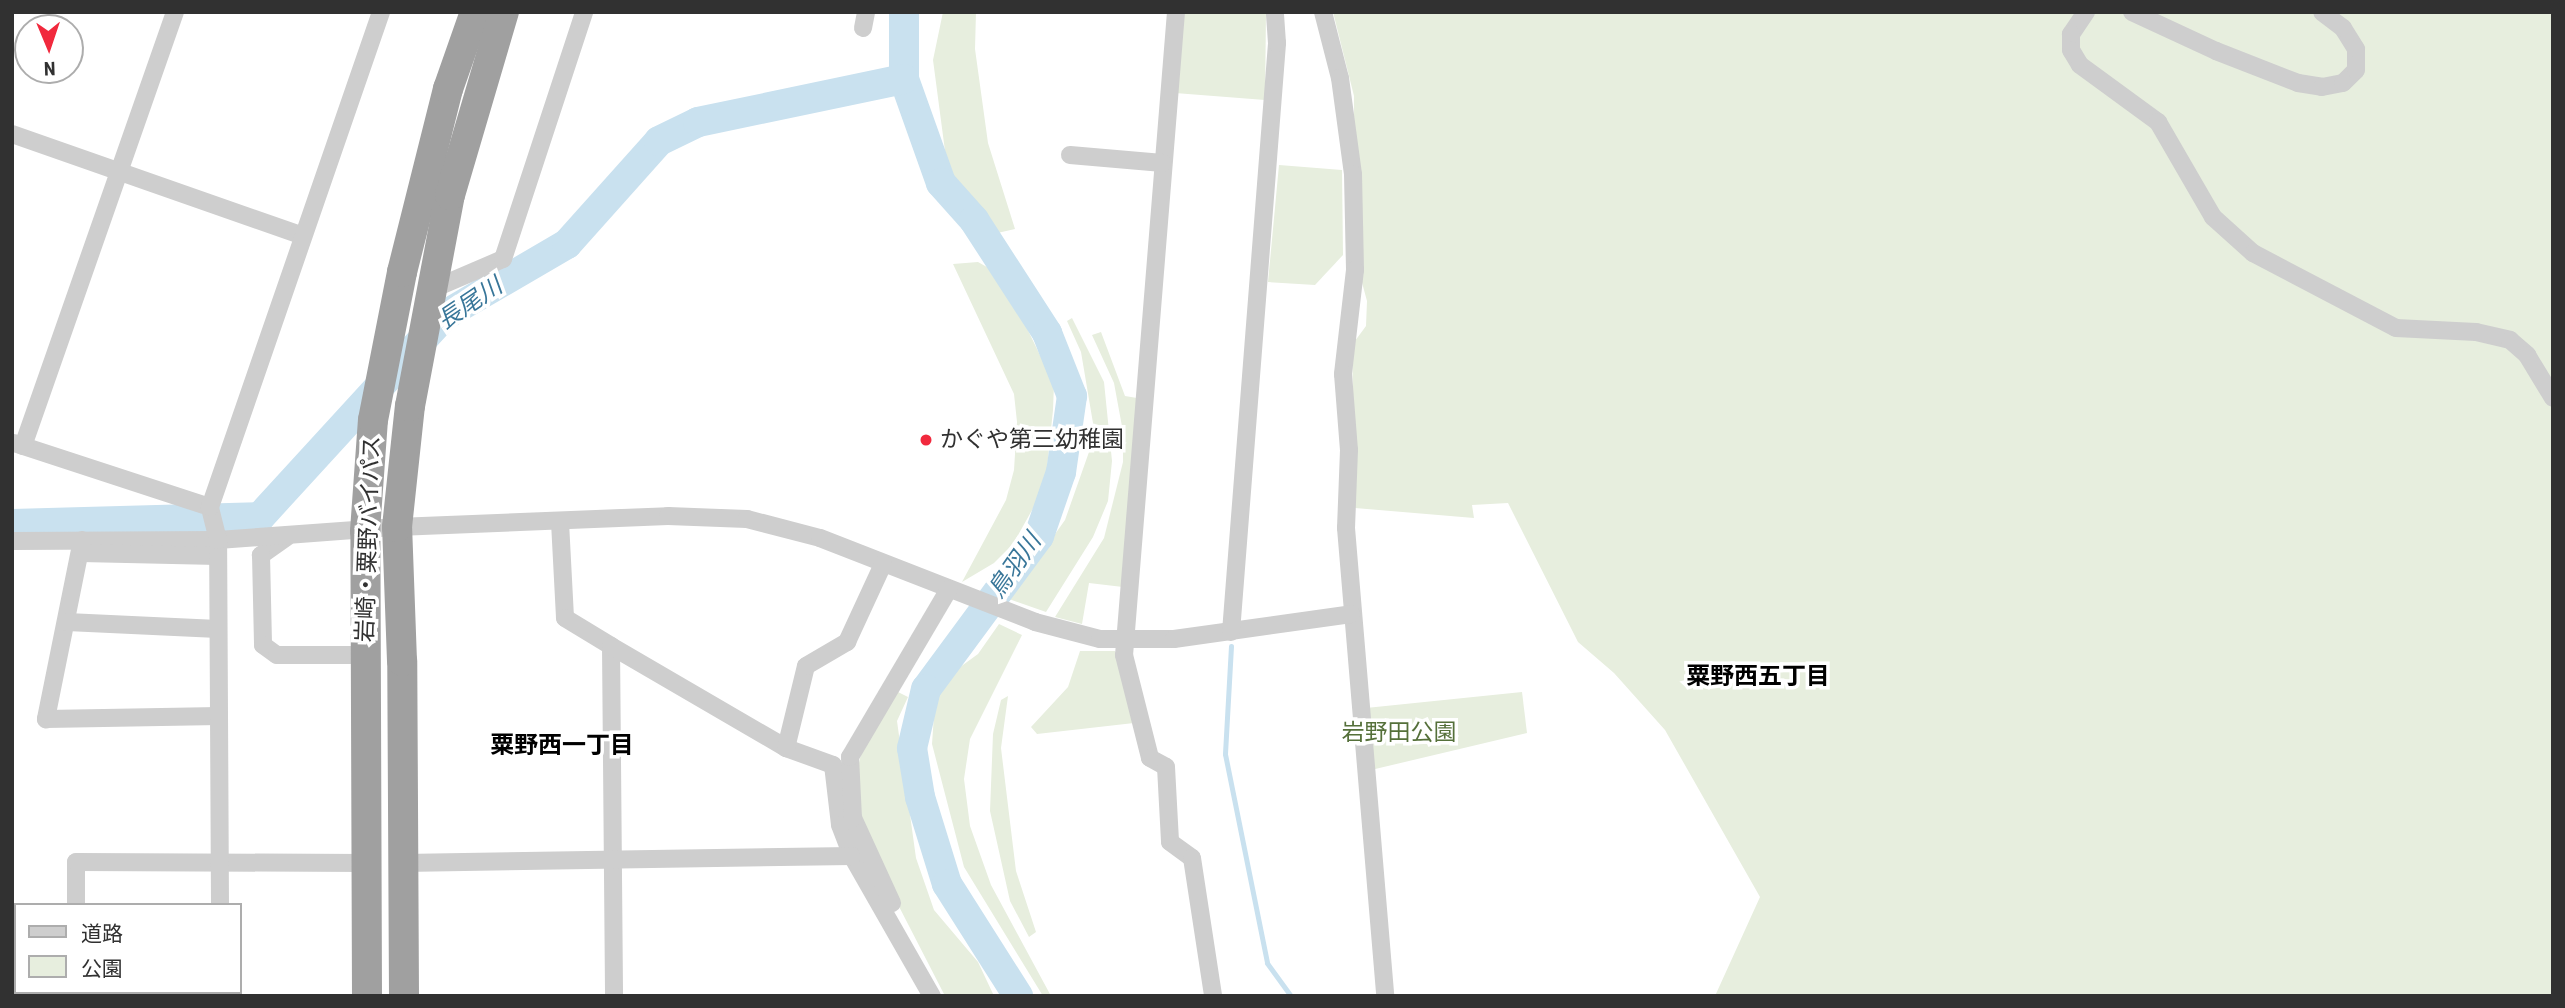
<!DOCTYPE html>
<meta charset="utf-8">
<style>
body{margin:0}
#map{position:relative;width:2565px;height:1008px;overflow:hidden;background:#fff;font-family:"Roboto Condensed","Noto Sans JP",sans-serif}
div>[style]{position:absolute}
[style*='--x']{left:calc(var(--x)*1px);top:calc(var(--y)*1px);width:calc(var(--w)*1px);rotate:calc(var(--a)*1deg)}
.green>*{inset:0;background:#e7eede}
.stream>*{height:5px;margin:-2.5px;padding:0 2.5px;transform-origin:2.5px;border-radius:2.5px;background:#c9e1ef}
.river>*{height:30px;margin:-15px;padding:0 15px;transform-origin:15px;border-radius:15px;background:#c9e1ef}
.minor>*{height:18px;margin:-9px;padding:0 9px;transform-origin:9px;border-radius:9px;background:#cecece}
.trunk>*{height:30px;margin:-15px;padding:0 15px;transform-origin:15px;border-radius:15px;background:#a0a0a0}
.dots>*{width:19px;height:19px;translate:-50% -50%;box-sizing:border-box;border:4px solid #fff;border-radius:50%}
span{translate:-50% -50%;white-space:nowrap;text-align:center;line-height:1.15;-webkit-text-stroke:7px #fff;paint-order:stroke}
.poi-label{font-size:23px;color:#313131}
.left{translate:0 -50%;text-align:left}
.street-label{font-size:23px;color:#313131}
.park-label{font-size:23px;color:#55703a}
.water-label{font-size:24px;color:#387699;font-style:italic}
.neighbourhood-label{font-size:24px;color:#000;font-weight:700}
.frame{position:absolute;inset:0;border:14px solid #313131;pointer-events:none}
.legend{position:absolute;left:14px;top:903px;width:228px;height:91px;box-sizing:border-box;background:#fff;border:2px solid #adadad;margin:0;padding:9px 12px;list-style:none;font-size:21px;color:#313131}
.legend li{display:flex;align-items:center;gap:14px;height:35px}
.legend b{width:35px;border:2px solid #adadad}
.north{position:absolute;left:14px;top:14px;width:70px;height:70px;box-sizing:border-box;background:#fff;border:2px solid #adadad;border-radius:50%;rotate:178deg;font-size:19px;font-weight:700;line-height:28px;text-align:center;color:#313131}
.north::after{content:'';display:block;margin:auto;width:24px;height:32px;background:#f1293d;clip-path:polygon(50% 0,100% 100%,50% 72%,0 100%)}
</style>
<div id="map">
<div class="green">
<i style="clip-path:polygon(943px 12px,976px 12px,975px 49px,988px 143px,1015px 229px,993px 234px,947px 166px,933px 60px)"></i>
<i style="clip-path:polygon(1183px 12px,1266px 12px,1265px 100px,1175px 93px)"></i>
<i style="clip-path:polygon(1333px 12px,2553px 12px,2553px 996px,1715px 996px,1760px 897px,1665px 730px,1614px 673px,1578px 642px,1508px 503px,1472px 505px,1474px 518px,1355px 508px,1352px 345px,1366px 326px,1367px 301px,1354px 253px,1354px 96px)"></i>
<i style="clip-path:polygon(1279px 165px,1342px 170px,1343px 255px,1315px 285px,1268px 282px)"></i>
<i style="clip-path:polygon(978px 262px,1001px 275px,1054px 384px,1053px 410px,1046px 478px,1036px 503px,1013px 544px,994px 563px,962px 582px,1006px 500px,1014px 470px,1017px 422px,1014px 394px,953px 264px)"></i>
<i style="clip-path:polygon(1072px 318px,1104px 382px,1112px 461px,1108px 501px,1093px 537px,1046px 612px,1009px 599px,1065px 520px,1095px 435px,1081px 352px,1067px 321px)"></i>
<i style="clip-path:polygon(1101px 332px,1125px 396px,1137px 398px,1123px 587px,1089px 583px,1082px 624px,1055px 617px,1104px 538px,1123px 462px,1123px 432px,1114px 383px,1092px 335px)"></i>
<i style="clip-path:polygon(999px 624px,1022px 635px,970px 739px,964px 779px,970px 826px,991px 885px,1051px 996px,1043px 996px,964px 867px,932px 744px,935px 701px,956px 670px,978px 654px)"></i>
<i style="clip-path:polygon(1080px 651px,1115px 651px,1134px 723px,1037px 734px,1031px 727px,1068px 687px)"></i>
<i style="clip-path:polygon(898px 692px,908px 697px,897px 721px,916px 858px,934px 910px,978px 962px,994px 996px,945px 996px,873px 856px,861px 818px,855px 782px,863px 744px)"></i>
<i style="clip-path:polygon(1522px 692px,1527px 733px,1371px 770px,1366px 708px)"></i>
<i style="clip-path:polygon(1008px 696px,1001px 748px,1016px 871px,1036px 932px,1029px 937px,1010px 901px,990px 811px,993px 734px,1001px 700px)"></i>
</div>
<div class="stream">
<i style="--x:1231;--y:646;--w:108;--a:93.2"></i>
<i style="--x:1225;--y:754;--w:213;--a:78.6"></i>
<i style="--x:1267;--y:963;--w:41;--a:54"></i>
</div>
<div class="river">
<i style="--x:904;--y:12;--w:67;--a:90"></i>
<i style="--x:904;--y:79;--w:110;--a:70.4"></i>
<i style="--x:941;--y:183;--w:50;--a:48.3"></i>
<i style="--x:974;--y:220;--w:135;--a:57.1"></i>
<i style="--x:1047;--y:333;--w:68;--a:68.4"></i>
<i style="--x:1072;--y:396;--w:77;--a:98.2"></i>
<i style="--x:1061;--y:472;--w:68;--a:109"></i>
<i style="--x:1039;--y:536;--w:190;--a:126.4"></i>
<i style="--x:926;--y:689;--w:61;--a:103.3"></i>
<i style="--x:912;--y:748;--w:50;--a:80.7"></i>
<i style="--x:920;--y:797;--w:91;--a:72.8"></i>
<i style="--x:947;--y:884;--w:133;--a:57.6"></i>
<i style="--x:12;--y:524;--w:248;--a:-1.6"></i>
<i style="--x:260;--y:517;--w:274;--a:-47.5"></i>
<i style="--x:445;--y:315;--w:141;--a:-30.2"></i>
<i style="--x:567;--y:244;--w:138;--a:-48.2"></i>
<i style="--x:659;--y:141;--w:43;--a:-26"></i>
<i style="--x:698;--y:122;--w:210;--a:-11.8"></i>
</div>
<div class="minor">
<i style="--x:1176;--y:12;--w:645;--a:94.62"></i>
<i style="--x:1124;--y:655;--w:106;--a:75.8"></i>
<i style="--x:1150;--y:758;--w:18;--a:29"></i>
<i style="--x:1166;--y:767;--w:75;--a:86.9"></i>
<i style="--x:1170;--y:842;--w:27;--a:36"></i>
<i style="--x:1192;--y:858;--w:140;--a:81.3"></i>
<i style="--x:1323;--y:12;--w:68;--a:75.6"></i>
<i style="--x:1340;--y:78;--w:97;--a:82.3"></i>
<i style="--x:1353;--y:174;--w:96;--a:88.8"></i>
<i style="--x:1355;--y:270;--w:105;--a:96.6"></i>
<i style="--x:1343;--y:374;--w:76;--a:85.5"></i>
<i style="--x:1349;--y:450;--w:78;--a:92.2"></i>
<i style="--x:1346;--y:528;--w:470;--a:85.2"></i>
<i style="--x:2086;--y:12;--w:27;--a:124"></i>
<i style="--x:2071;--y:34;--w:16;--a:90"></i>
<i style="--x:2071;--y:50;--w:17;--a:59"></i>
<i style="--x:2080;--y:65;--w:97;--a:36.2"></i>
<i style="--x:2158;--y:122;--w:110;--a:59.9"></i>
<i style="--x:2213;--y:217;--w:54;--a:42"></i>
<i style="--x:2253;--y:253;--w:161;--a:27.7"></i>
<i style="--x:2396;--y:328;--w:80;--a:2.9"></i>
<i style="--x:2476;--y:332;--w:35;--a:13"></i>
<i style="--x:2510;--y:340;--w:23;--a:41"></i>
<i style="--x:2527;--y:355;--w:50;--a:58.8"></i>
<i style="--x:2132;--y:12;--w:93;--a:24.9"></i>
<i style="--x:2216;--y:51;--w:88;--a:21.3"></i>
<i style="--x:2298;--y:83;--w:24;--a:9"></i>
<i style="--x:2322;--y:87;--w:21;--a:-11"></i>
<i style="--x:2343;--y:83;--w:18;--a:-45"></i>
<i style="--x:2356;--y:70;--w:21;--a:-90"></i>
<i style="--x:2356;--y:49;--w:25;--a:-122"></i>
<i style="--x:2343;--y:28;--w:26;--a:-143"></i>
<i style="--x:863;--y:28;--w:16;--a:-79"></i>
<i style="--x:12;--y:134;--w:308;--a:19.3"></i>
<i style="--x:1070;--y:155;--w:93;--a:4.9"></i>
<i style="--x:433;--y:289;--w:76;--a:-23.2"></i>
<i style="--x:503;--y:259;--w:260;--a:-71.8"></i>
<i style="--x:14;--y:443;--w:206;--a:18.1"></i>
<i style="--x:23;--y:446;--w:460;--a:-70.7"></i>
<i style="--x:560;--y:522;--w:96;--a:87"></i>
<i style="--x:565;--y:618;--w:54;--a:31.3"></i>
<i style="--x:611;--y:646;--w:350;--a:89.5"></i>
<i style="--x:287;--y:537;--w:32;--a:145"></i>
<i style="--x:261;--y:555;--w:90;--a:88.7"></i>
<i style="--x:263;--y:645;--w:17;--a:36"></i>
<i style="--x:277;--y:655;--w:89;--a:0"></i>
<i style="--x:82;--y:540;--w:183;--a:101.4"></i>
<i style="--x:46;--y:719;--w:173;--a:-1"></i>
<i style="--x:12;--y:541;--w:206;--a:-0.3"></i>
<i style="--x:218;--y:540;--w:179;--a:-4.2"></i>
<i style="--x:397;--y:527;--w:271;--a:-2.3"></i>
<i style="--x:668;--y:516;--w:79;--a:2.2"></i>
<i style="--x:747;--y:519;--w:75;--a:14.6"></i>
<i style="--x:820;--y:538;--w:231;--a:21.3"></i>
<i style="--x:1035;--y:622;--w:67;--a:14.7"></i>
<i style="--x:1100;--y:639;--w:74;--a:0"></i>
<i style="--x:1174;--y:639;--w:179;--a:-8"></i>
<i style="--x:81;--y:553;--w:137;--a:1.3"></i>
<i style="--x:67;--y:622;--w:151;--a:2.7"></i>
<i style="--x:1231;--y:632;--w:591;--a:-85.53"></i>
<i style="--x:1277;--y:43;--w:31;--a:-94"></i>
<i style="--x:611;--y:646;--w:203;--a:30.2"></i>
<i style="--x:786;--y:748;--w:50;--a:19.9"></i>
<i style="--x:833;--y:765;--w:60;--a:83.3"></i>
<i style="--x:840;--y:825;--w:33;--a:69"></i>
<i style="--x:852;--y:856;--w:161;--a:60.3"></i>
<i style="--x:786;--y:748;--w:84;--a:-76.3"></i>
<i style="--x:806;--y:666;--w:48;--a:-30.3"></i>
<i style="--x:847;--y:642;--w:86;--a:-65.2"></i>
<i style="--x:403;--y:863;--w:449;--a:-0.9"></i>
<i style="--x:892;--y:903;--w:94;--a:-114.6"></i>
<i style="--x:853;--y:818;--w:61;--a:-92.8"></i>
<i style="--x:850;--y:757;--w:195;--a:-59.5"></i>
<i style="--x:76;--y:905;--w:43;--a:-90"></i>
<i style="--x:76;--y:862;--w:293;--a:0.2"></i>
<i style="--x:220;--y:905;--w:365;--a:-90.3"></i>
<i style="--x:218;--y:540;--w:34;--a:-104"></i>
<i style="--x:210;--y:507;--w:524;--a:-70.94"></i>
<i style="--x:77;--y:992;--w:4;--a:90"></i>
<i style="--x:220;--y:992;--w:4;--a:90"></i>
</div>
<div class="trunk">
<i style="--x:367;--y:996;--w:465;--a:-90.2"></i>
<i style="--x:365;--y:531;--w:111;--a:-85.9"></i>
<i style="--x:373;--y:420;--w:151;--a:-78.9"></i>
<i style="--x:402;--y:272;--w:189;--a:-75.9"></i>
<i style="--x:448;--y:89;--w:82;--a:-70.7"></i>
<i style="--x:404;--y:996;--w:335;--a:-90.3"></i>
<i style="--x:402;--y:661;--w:134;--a:-92.1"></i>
<i style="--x:397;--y:527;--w:122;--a:-83.9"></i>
<i style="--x:410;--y:406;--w:215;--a:-79.3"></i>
<i style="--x:450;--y:195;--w:191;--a:-73.6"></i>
</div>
<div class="dots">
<i style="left:926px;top:440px;background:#f1293d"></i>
</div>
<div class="poi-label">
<span class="left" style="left:940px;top:440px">かぐや第三幼稚園</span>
</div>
<div class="street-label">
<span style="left:369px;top:539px;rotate:-88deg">岩崎・粟野バイパス</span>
</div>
<div class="park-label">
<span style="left:1399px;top:733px">岩野田公園</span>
</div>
<div class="water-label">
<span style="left:470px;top:304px;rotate:-34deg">長尾川</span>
<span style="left:1015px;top:566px;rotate:-55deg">鳥羽川</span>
</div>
<div class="neighbourhood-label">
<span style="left:1758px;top:677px">粟野西五丁目</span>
<span style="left:562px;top:746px">粟野西一丁目</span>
</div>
<div class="frame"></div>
<ul class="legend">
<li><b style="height:9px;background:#cecece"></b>道路</li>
<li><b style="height:19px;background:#e7eede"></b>公園</li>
</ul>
<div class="north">N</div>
</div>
